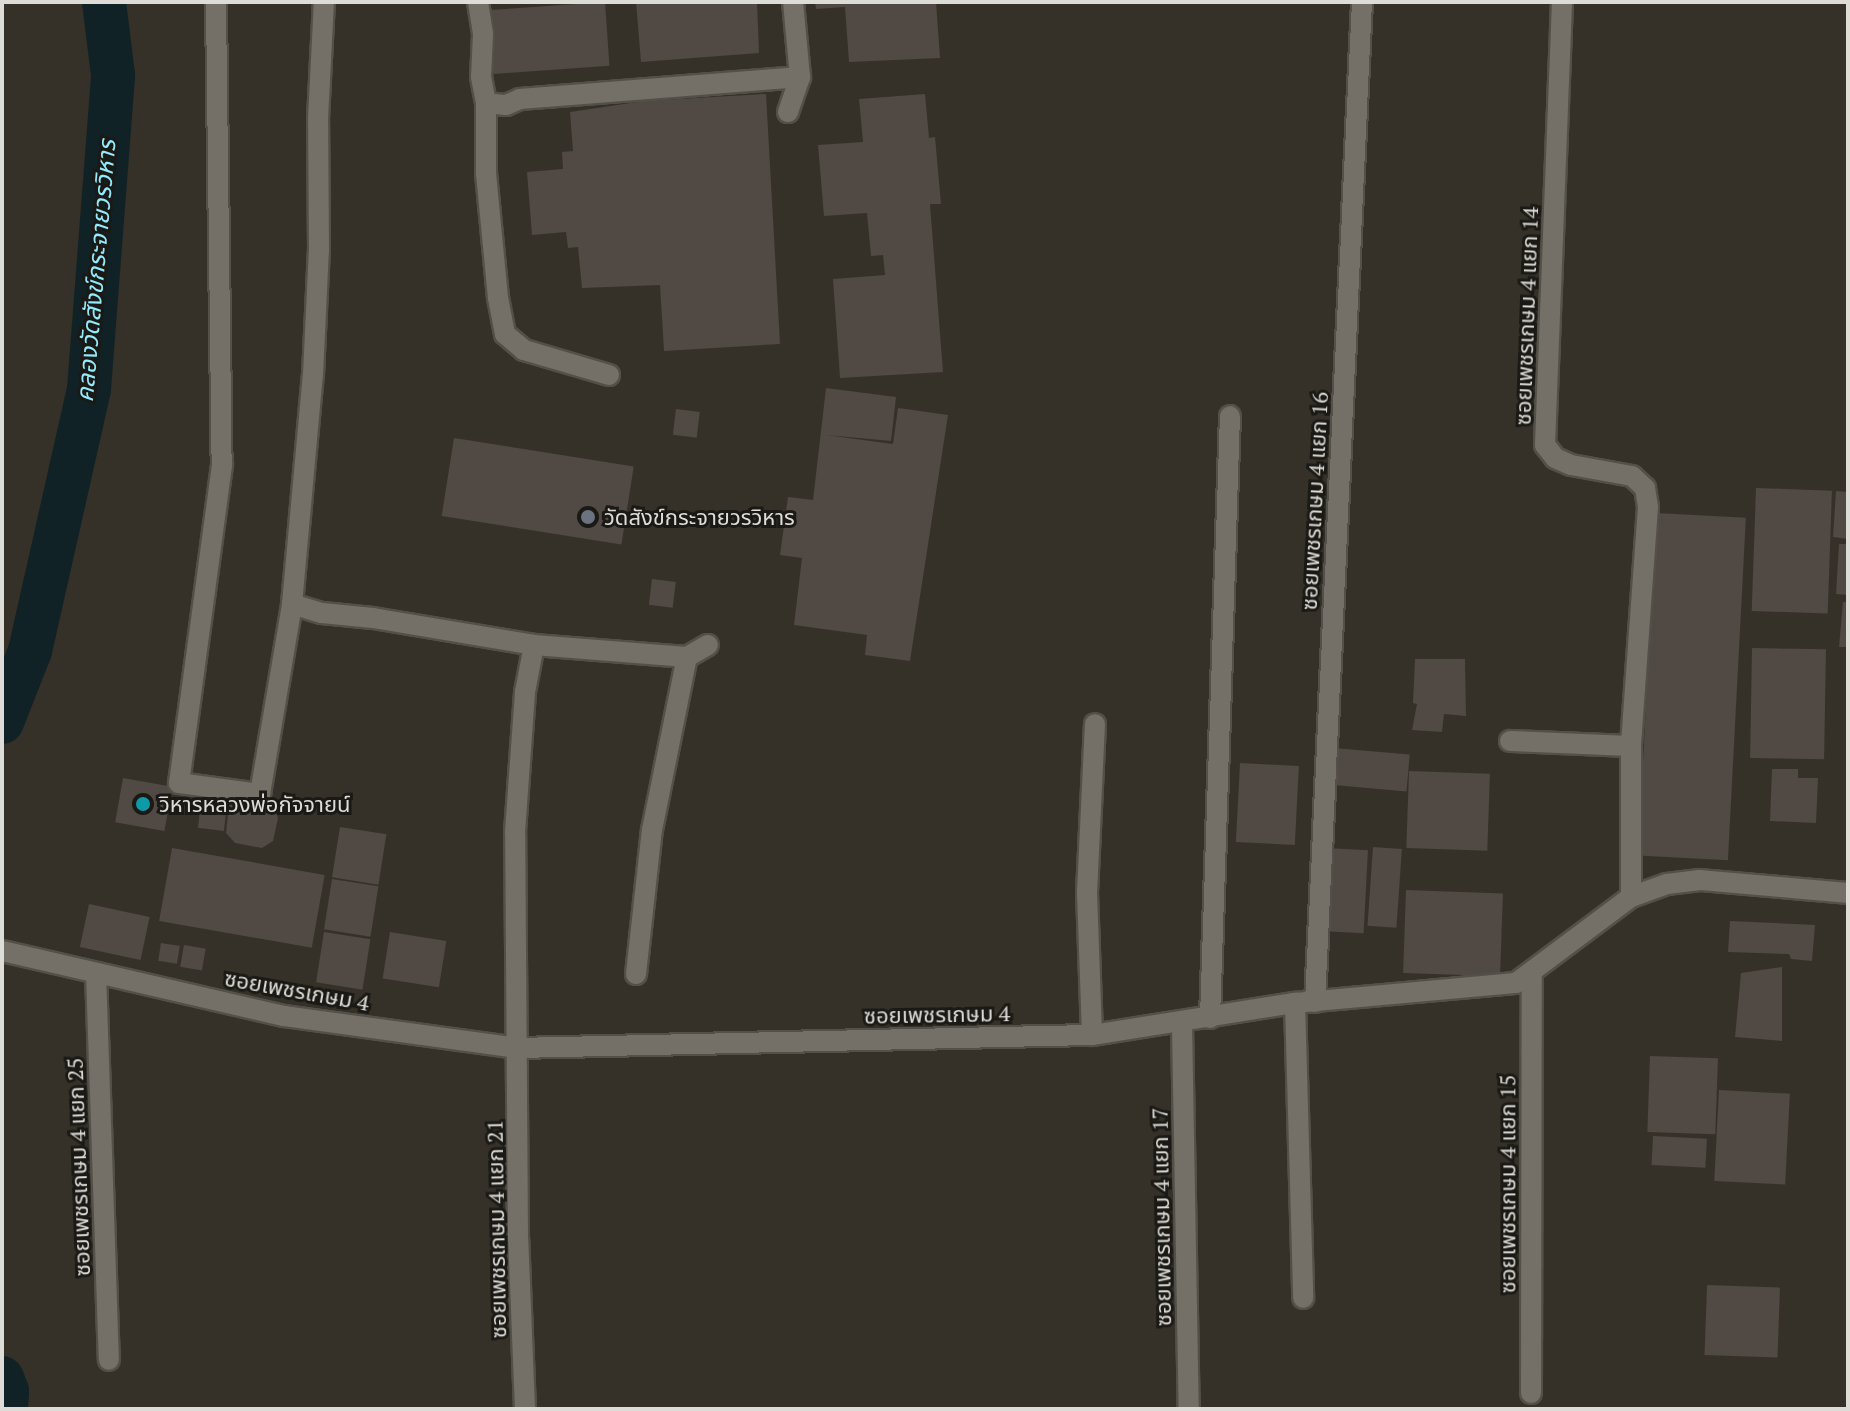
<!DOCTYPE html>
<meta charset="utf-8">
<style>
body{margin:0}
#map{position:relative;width:1850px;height:1411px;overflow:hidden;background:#353128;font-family:"PT Serif","Noto Sans Thai",serif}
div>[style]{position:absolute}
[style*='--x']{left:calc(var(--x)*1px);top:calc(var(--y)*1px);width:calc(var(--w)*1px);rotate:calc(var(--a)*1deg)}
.canal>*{height:44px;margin:-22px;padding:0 22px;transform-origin:22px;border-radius:22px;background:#112226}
.building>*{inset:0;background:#514943;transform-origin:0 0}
.roads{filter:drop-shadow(2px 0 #525048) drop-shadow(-2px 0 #525048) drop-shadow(0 2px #525048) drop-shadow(0 -2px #525048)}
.minor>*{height:20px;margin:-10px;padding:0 10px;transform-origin:10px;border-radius:10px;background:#757067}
.dots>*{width:22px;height:22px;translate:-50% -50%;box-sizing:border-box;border:4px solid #1b1915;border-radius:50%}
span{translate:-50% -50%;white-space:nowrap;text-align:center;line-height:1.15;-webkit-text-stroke:6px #1b1915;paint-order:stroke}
.street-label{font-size:22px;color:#dedcd6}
.poi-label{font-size:22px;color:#dedcd6}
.left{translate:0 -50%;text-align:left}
.water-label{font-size:24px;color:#92ebfc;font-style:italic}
.frame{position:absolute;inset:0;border:4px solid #dedcd6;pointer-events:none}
</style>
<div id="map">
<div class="canal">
<i style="--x:2;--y:722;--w:76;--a:-68.5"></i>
<i style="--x:30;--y:651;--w:269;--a:-77.3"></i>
<i style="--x:89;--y:389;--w:315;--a:-85.6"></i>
<i style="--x:113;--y:75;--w:74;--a:-97"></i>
<i style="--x:2;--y:1378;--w:14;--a:69"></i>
<i style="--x:7;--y:1391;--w:18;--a:93"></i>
</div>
<div class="building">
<i style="left:605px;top:2px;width:64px;height:116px;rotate:86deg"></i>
<i style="clip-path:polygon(636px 2px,757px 2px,759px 53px,641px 62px)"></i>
<i style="clip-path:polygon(815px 2px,936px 2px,940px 58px,849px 62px,845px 7px,816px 9px)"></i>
<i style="clip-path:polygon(766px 94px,780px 344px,664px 351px,660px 285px,582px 288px,578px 247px,568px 248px,566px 232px,532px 235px,527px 172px,563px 169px,562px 152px,573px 151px,570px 112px,644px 101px)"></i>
<i style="clip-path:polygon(925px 94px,929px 138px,935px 137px,941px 204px,930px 204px,943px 372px,840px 378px,833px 279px,885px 275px,883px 255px,871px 256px,867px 213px,824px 216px,818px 145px,863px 142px,859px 99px)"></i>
<i style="clip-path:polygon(826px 388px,896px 397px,891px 441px,826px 435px,893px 444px,898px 408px,948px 415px,910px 661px,865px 655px,867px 635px,794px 625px,802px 558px,780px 555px,788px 497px,813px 500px)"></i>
<i style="left:676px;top:409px;width:24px;height:26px;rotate:7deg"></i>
<i style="left:454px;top:438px;width:182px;height:79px;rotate:9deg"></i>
<i style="left:1756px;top:488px;width:76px;height:123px;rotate:2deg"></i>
<i style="clip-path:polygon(1836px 491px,1848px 492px,1848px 539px,1833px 537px)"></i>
<i style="left:1656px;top:513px;width:90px;height:343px;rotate:3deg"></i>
<i style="clip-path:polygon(1839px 544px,1848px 544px,1848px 595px,1836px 594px)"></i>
<i style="left:652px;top:579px;width:24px;height:26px;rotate:7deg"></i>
<i style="clip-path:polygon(1843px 602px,1848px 602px,1848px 647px,1839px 647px)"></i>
<i style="left:1752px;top:648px;width:74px;height:110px;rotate:1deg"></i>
<i style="clip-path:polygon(1415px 659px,1465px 659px,1466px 716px,1444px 714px,1442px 732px,1412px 730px,1417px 704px,1413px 703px)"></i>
<i style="left:1334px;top:748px;width:76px;height:37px;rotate:5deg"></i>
<i style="left:1240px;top:763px;width:59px;height:79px;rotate:3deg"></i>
<i style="clip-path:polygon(1772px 769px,1798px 769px,1798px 778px,1818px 778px,1816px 823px,1770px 821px)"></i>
<i style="left:1409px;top:771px;width:81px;height:77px;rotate:2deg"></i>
<i style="left:123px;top:778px;width:50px;height:45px;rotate:10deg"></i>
<i style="clip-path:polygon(243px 798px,273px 805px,278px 818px,273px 841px,262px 848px,235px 843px,226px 833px,229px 805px)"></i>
<i style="left:201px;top:803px;width:26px;height:25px;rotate:7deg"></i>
<i style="left:340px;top:827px;width:47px;height:51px;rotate:9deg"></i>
<i style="left:1373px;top:847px;width:29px;height:79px;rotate:4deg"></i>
<i style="left:172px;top:848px;width:155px;height:74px;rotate:10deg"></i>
<i style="left:1325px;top:848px;width:43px;height:83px;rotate:3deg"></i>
<i style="left:332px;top:879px;width:47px;height:51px;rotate:9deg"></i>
<i style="left:1406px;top:890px;width:97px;height:83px;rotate:2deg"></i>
<i style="left:89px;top:904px;width:62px;height:44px;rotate:12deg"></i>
<i style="clip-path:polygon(1730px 921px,1815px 925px,1812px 961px,1791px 959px,1789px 954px,1728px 952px)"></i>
<i style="left:324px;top:932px;width:47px;height:51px;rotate:9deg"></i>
<i style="left:390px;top:932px;width:57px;height:47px;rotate:9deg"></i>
<i style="left:161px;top:943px;width:19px;height:18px;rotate:9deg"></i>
<i style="left:184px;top:945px;width:22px;height:22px;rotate:10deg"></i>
<i style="clip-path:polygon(1782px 967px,1782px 1041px,1735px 1037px,1741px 973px)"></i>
<i style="left:1650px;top:1056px;width:68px;height:76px;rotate:2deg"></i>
<i style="left:1719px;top:1090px;width:71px;height:91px;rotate:3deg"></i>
<i style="left:1653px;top:1136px;width:54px;height:29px;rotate:3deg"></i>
<i style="left:1707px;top:1285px;width:73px;height:70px;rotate:2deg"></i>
</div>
<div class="roads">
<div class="minor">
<i style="--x:216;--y:2;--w:463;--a:89.3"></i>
<i style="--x:222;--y:465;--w:321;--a:97.7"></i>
<i style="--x:179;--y:783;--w:82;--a:7.7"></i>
<i style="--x:260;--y:794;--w:193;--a:-80.4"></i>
<i style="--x:292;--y:604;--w:230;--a:-84.8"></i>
<i style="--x:313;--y:375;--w:125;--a:-87.3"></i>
<i style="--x:319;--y:250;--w:131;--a:-90.4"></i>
<i style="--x:318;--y:119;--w:117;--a:-87.1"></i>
<i style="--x:478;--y:2;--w:33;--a:81"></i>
<i style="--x:483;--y:35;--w:42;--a:92.7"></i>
<i style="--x:481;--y:77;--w:26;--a:79"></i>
<i style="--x:1562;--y:2;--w:443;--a:92.2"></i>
<i style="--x:1545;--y:445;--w:16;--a:52"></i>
<i style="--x:1555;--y:458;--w:17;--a:24"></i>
<i style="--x:1571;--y:465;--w:62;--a:10.2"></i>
<i style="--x:1632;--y:476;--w:18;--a:43"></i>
<i style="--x:1645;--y:488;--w:19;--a:81"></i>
<i style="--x:1648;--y:507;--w:240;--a:94.1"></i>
<i style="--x:1631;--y:746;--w:151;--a:90"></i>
<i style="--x:788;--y:112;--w:37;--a:-71"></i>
<i style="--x:800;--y:77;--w:75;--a:-95.3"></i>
<i style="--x:609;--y:375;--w:89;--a:-163.6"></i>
<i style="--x:524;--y:350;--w:25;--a:-140"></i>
<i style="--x:505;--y:334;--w:37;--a:-101"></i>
<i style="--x:498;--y:298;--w:126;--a:-95.5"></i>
<i style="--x:486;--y:173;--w:70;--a:-90"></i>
<i style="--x:486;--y:103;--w:20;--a:6"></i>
<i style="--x:506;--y:105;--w:15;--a:-23"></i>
<i style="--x:520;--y:99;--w:281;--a:-4.5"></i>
<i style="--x:292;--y:604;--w:31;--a:17"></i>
<i style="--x:322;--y:613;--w:51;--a:5.6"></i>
<i style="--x:373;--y:618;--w:163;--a:9.5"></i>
<i style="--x:534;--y:645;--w:153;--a:4.5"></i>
<i style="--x:687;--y:657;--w:24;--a:-30"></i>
<i style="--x:1510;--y:741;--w:121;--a:2.4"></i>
<i style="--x:2;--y:951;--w:289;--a:13"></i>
<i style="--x:284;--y:1016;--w:235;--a:7.8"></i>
<i style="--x:517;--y:1048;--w:575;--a:-1.3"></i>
<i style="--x:1092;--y:1035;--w:206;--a:-9"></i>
<i style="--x:1295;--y:1003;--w:222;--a:-5.2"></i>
<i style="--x:1516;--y:983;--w:144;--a:-36.8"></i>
<i style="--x:1631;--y:897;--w:38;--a:-20"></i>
<i style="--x:1667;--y:884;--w:33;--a:-7"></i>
<i style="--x:1700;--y:880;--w:149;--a:5"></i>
<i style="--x:96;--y:973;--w:387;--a:88.1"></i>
<i style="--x:636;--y:974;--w:145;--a:-83.7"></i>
<i style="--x:652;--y:830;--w:177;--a:-78.6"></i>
<i style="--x:1315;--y:1002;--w:1001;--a:-87.31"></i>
<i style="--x:1295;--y:1003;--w:295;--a:88.4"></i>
<i style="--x:1210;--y:1018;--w:602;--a:-88.1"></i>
<i style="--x:1182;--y:1024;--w:385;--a:89"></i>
<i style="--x:1092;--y:1035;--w:142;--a:-92"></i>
<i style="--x:1087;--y:893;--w:169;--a:-87.3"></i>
<i style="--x:1531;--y:1393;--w:419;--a:-89.9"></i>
<i style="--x:525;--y:1409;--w:171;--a:-92.3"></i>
<i style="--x:518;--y:1238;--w:406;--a:-90.4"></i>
<i style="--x:515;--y:832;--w:140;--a:-85.9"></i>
<i style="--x:525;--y:692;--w:48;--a:-79.2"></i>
</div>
</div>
<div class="dots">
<i style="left:588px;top:517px;background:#6b7280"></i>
<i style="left:143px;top:804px;background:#0f9aa8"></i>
</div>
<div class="street-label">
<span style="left:1526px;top:316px;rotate:-88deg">ซอยเพชรเกษม 4 แยก 14</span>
<span style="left:1314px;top:501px;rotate:-87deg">ซอยเพชรเกษม 4 แยก 16</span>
<span style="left:297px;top:990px;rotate:10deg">ซอยเพชรเกษม 4</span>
<span style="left:937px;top:1014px;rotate:-1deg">ซอยเพชรเกษม 4</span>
<span style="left:78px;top:1167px;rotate:-92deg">ซอยเพชรเกษม 4 แยก 25</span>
<span style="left:1507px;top:1184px;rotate:-90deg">ซอยเพชรเกษม 4 แยก 15</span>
<span style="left:1161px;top:1217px;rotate:-91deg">ซอยเพชรเกษม 4 แยก 17</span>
<span style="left:496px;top:1229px;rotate:-91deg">ซอยเพชรเกษม 4 แยก 21</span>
</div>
<div class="poi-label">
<span class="left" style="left:604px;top:517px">วัดสังข์กระจายวรวิหาร</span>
<span class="left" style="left:159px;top:804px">วิหารหลวงพ่อกัจจายน์</span>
</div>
<div class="water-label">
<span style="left:96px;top:271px;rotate:-85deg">คลองวัดสังข์กระจายวรวิหาร</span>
</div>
<div class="frame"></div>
</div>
